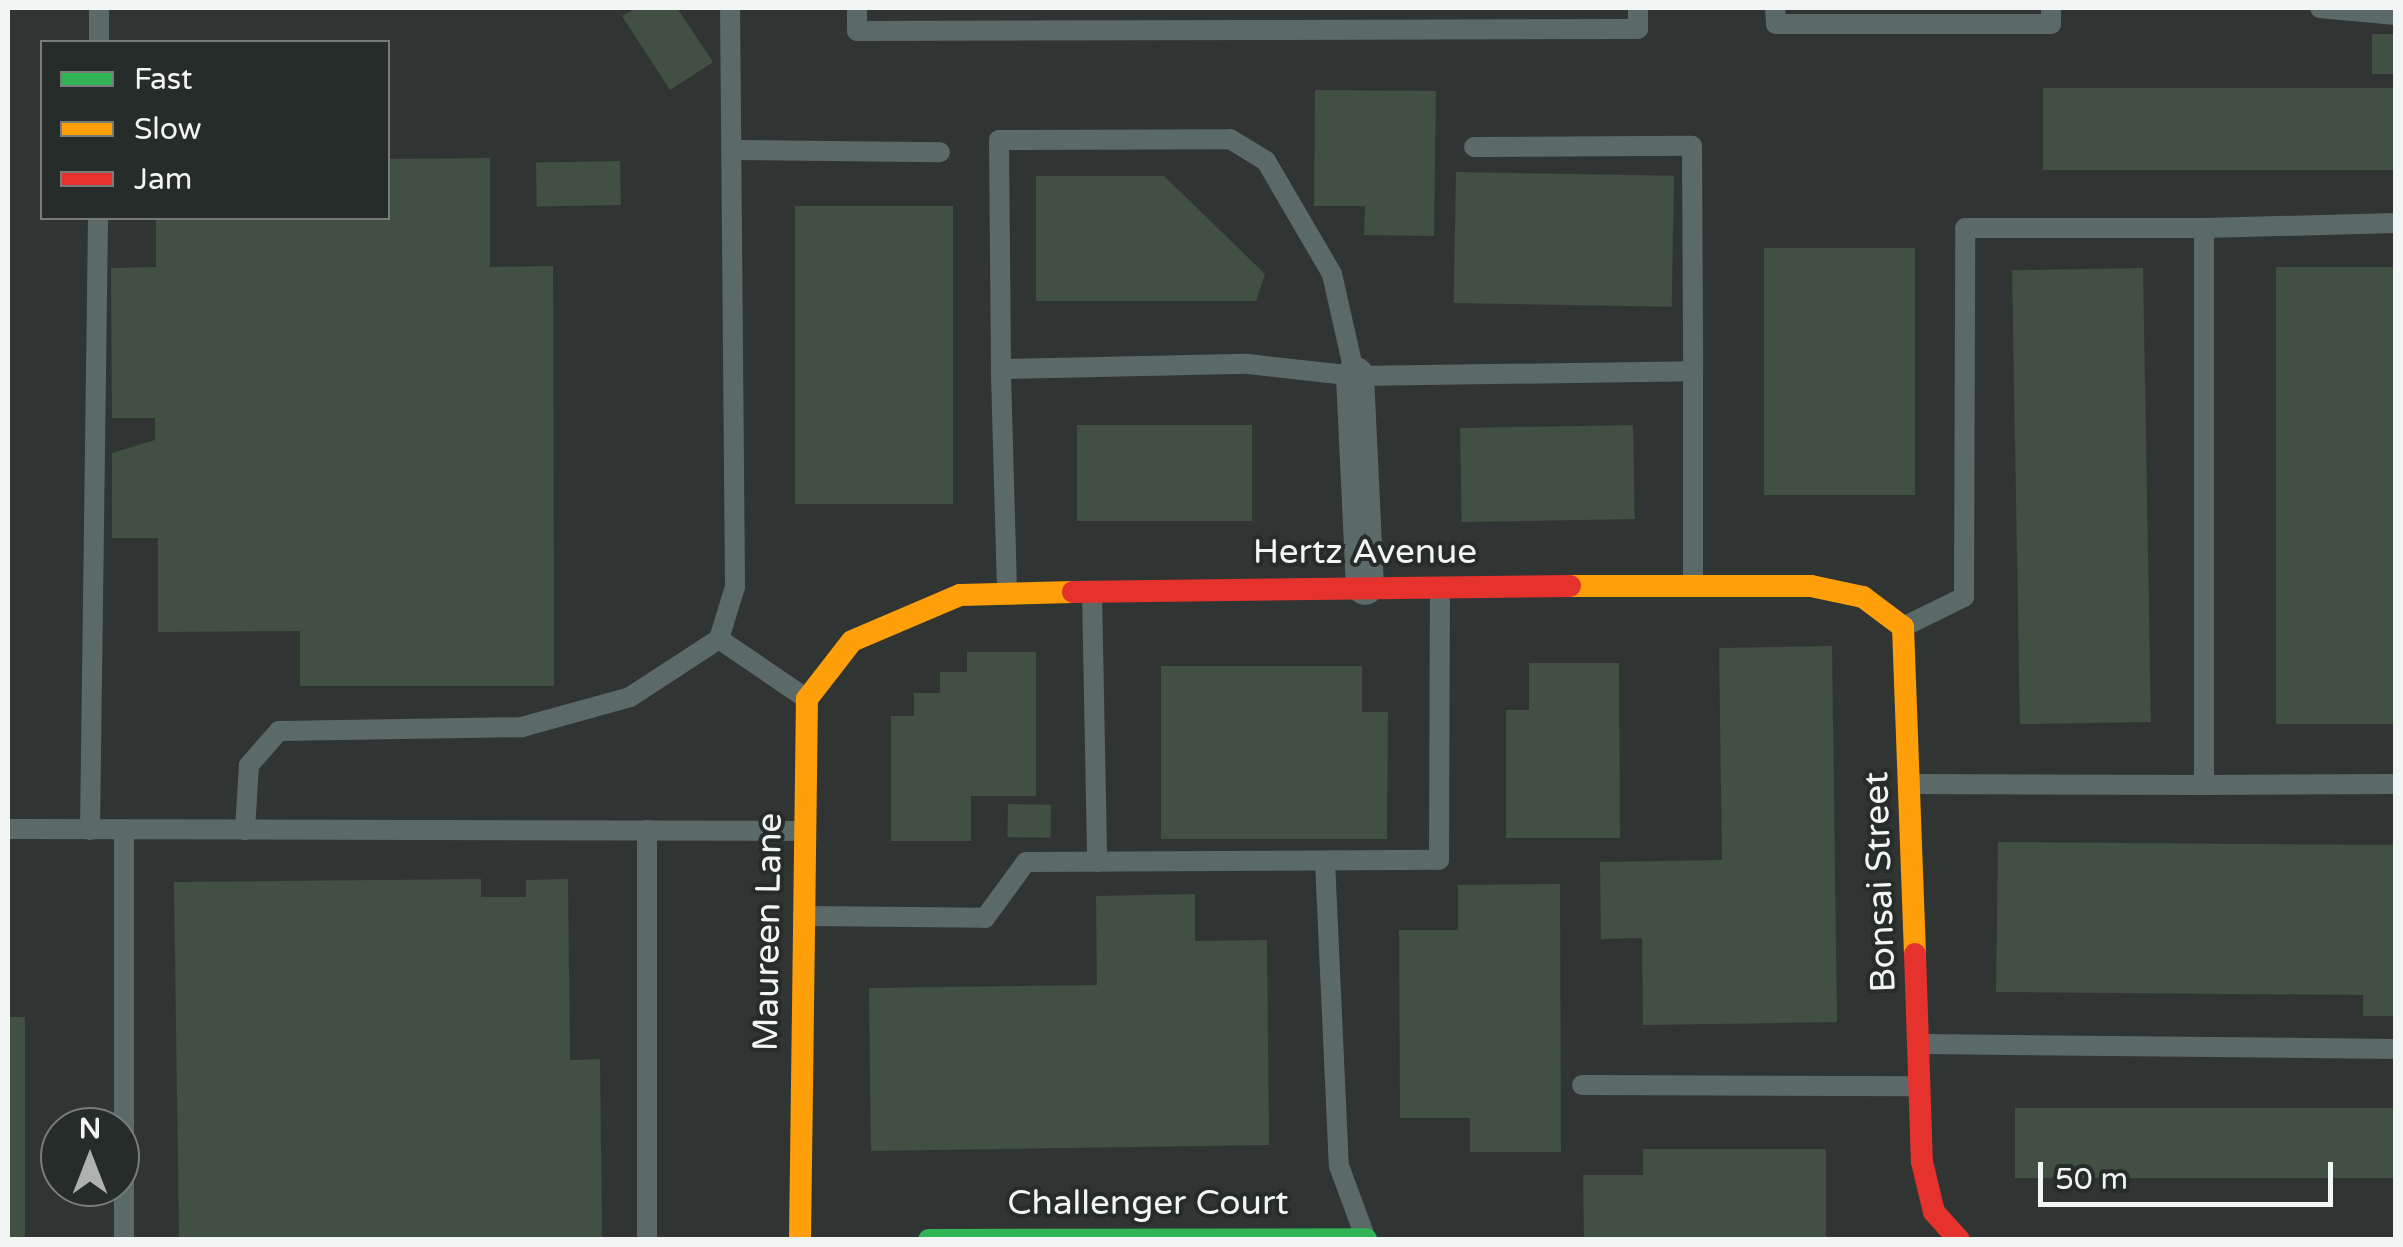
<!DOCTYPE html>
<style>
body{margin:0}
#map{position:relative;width:2403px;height:1247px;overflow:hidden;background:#303533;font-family:"Varela Round",sans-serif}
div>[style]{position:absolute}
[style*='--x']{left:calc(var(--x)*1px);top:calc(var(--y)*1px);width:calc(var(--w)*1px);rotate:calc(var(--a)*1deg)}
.building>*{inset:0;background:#415043;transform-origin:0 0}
.lane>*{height:20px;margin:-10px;padding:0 10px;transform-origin:10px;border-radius:10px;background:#5b6a69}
.street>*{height:38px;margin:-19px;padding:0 19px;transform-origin:19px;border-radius:19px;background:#5b6a69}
.fast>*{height:22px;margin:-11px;padding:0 11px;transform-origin:11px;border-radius:11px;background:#30b455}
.slow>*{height:22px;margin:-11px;padding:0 11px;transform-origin:11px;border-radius:11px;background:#ff9f0a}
.jam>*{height:22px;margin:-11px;padding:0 11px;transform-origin:11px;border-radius:11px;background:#e5322d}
span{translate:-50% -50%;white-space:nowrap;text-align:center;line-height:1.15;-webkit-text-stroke:8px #262c29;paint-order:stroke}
.street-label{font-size:35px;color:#f1f5f3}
.frame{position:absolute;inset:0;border:10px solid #f1f5f3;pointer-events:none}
.legend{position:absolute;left:40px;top:40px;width:350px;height:180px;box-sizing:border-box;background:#262c29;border:2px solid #777c7a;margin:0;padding:12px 18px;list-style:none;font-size:30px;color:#f1f5f3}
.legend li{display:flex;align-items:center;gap:20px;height:50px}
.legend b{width:50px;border:2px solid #777c7a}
.north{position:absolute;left:40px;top:1107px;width:100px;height:100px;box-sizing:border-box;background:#262c29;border:2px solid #777c7a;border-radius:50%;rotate:0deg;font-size:28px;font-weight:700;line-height:40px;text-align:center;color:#f1f5f3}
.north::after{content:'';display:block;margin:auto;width:35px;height:45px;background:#adb2b0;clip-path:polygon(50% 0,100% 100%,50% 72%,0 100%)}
.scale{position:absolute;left:2038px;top:1162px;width:295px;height:45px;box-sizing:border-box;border:5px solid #f1f5f3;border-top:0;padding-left:12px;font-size:30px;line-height:35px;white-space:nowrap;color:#f1f5f3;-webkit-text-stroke:8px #262c29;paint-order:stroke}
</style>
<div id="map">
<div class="building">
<i style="clip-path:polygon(636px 8px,677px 8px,713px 62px,670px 90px,622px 16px)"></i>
<i style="left:2396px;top:34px;width:40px;height:24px;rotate:90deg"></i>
<i style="left:2043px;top:88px;width:353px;height:82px"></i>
<i style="clip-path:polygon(1315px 90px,1436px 91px,1434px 236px,1364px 235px,1365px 206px,1314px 206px)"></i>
<i style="clip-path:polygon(490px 158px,490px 267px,553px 266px,554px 686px,300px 686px,300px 631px,158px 632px,158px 538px,112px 538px,112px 453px,155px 440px,155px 418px,112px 418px,111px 268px,156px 267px,156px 218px,388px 218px,388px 159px)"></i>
<i style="left:620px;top:161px;width:44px;height:84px;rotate:89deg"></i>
<i style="left:1456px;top:172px;width:218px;height:131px;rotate:1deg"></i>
<i style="clip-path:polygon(1036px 176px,1164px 176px,1265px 274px,1256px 301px,1036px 301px)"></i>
<i style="left:953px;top:206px;width:298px;height:158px;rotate:90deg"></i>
<i style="left:1915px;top:248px;width:247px;height:151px;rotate:90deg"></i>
<i style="left:2276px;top:267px;width:120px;height:457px"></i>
<i style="left:2143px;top:268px;width:454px;height:131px;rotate:89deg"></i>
<i style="left:1077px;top:425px;width:175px;height:96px"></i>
<i style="left:1633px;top:425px;width:94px;height:173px;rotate:89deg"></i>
<i style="clip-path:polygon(1832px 646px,1837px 1022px,1643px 1025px,1642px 938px,1601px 939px,1600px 862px,1722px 860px,1719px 648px)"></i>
<i style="clip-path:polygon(967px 652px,1036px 652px,1036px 796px,971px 796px,971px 841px,891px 841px,891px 716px,914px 716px,914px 693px,940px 693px,940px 672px,967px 672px)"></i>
<i style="clip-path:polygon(1529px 663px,1619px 663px,1620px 838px,1506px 838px,1506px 710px,1529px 710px)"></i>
<i style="clip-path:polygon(1161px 666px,1362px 666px,1362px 712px,1388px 712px,1387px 839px,1161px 839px)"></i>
<i style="left:1008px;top:804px;width:43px;height:33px;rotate:1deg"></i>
<i style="clip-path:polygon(1998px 842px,2396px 845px,2396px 1016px,2363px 1016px,2363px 995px,1996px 992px)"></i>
<i style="clip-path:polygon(481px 879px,481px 897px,526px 897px,526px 880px,568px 879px,570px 1060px,600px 1059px,602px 1237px,179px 1240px,174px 882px)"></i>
<i style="clip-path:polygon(1560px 884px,1561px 1152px,1470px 1152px,1470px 1118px,1400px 1118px,1399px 930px,1458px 930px,1458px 885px)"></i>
<i style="clip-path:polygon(1195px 894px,1195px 941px,1267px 940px,1269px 1145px,871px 1151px,869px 988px,1097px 985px,1096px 896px)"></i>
<i style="left:8px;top:1017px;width:17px;height:223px"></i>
<i style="left:2396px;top:1108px;width:70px;height:381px;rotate:90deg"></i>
<i style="clip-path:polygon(1643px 1149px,1826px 1149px,1826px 1240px,1584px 1240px,1583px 1175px,1643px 1175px)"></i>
</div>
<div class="lane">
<i style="--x:857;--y:8;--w:23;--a:90"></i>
<i style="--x:857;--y:31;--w:781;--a:-0.15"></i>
<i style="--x:1638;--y:29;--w:21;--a:-90"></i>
<i style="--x:1775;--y:8;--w:16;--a:86"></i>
<i style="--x:1776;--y:24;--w:275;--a:0"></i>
<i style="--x:2051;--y:24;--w:16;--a:-90"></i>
<i style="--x:2320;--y:8;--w:76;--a:5.3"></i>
<i style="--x:99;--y:42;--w:34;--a:-90"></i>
<i style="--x:1474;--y:147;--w:218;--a:-0.3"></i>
<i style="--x:1692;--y:146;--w:225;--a:89.7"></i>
<i style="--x:733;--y:150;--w:207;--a:0.6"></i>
<i style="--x:2396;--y:223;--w:192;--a:178.5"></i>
<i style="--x:2204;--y:228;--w:557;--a:90"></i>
<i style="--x:2204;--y:785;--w:192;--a:-0.3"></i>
<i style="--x:1001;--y:369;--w:229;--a:-90.5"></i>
<i style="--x:999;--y:140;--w:231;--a:-0.2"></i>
<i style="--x:1230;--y:139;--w:42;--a:31.4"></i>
<i style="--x:1266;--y:161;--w:131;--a:59.7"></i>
<i style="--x:1332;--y:274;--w:105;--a:77.3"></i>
<i style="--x:1007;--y:590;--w:221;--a:-91.6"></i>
<i style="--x:1001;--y:369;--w:247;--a:-1.2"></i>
<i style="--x:1248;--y:364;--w:108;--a:6.4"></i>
<i style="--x:1355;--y:376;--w:338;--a:-0.8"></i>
<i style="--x:1693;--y:371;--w:213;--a:90"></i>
<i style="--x:1092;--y:592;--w:270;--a:88.9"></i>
<i style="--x:1905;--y:626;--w:66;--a:-26.2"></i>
<i style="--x:1964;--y:597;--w:369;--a:-89.8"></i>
<i style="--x:1965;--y:228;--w:239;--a:0"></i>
<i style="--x:719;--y:639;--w:103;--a:34.3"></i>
<i style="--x:1912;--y:784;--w:292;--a:0.2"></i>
<i style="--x:8;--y:829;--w:794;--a:0.14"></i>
<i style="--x:90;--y:830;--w:612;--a:-89.25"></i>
<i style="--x:124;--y:830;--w:410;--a:90"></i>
<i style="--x:245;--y:830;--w:65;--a:-86.5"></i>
<i style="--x:249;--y:765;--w:45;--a:-48.6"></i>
<i style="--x:279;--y:731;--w:243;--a:-0.9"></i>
<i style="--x:522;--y:727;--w:112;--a:-15.5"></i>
<i style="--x:630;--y:697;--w:106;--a:-33.1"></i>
<i style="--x:719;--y:639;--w:54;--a:-72.9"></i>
<i style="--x:735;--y:587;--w:579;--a:-90.49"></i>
<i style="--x:647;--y:830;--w:410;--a:90"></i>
<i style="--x:1325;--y:861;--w:305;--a:87.4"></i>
<i style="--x:1339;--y:1166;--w:72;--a:69.8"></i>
<i style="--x:808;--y:916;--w:177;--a:0.6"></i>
<i style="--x:985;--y:918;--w:69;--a:-53.8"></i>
<i style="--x:1026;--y:862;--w:413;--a:-0.3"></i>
<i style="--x:1439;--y:860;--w:272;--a:-89.8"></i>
<i style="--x:1922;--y:1044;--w:474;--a:0.6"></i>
<i style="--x:1582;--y:1085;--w:333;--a:0.2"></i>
</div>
<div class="street">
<i style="--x:1355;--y:376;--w:210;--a:87.3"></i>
</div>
<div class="fast">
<i style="--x:929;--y:1240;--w:437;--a:-0.1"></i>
</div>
<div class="slow">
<i style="--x:1570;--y:586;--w:241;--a:0"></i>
<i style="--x:1811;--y:586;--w:53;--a:11.9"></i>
<i style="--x:1863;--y:597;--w:50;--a:36.9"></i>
<i style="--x:1903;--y:627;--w:327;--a:87.9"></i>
<i style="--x:800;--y:1240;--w:541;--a:-89.26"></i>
<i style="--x:807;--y:699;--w:73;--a:-52.2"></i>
<i style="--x:852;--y:641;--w:117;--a:-23.1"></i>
<i style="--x:960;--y:595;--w:113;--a:-1.5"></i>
</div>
<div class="jam">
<i style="--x:1073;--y:592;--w:497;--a:-0.7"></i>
<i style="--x:1915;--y:954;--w:208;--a:88.1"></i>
<i style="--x:1922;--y:1162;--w:51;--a:76.5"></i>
<i style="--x:1934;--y:1212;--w:38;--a:48"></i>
</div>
<div class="street-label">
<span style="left:1365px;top:552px">Hertz Avenue</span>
<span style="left:1880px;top:882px;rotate:-92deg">Bonsai Street</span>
<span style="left:768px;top:932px;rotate:-89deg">Maureen Lane</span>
<span style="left:1148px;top:1203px">Challenger Court</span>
</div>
<div class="frame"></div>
<ul class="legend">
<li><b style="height:12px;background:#30b455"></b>Fast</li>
<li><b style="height:12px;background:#ff9f0a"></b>Slow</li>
<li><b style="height:12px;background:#e5322d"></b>Jam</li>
</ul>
<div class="north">N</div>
<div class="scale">50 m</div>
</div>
